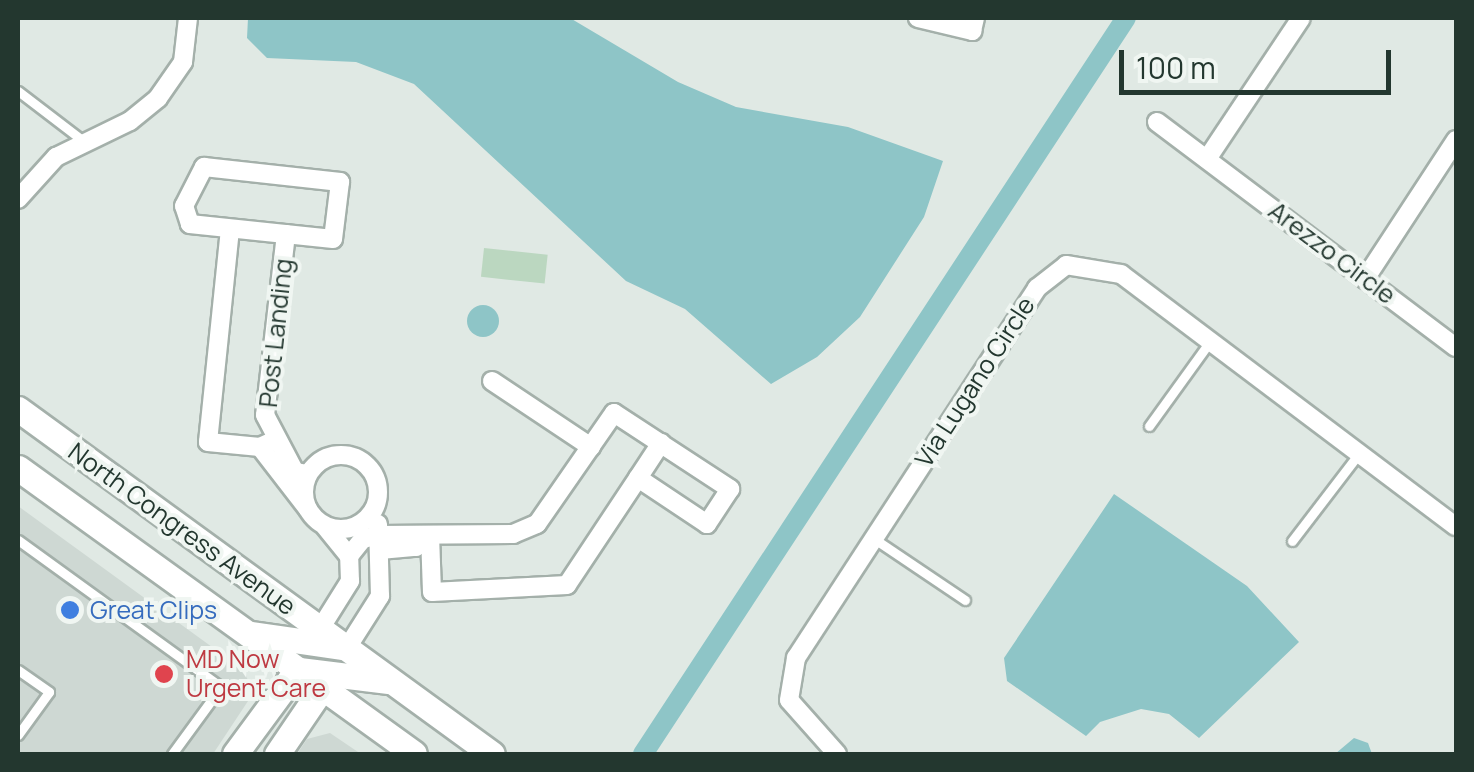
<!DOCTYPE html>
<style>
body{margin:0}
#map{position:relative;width:1474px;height:772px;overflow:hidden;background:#e0e9e4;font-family:Manrope,sans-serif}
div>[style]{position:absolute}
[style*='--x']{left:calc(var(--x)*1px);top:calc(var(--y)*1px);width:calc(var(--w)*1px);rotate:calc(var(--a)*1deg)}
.built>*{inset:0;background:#ced8d3}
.green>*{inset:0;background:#bbd7c0;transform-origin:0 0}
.water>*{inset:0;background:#8ec5c7}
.round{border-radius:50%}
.canal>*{height:20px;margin:-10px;padding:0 10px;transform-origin:10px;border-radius:10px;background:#8ec5c7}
.roads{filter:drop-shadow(2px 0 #a4b0aa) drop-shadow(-2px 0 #a4b0aa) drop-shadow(0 2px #a4b0aa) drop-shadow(0 -2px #a4b0aa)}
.lane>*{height:9px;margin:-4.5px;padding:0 4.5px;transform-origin:4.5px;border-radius:4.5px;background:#fff}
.street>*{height:18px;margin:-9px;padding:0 9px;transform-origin:9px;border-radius:9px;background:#fff}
.street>.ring{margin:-9px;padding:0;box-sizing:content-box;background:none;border:18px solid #fff;border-radius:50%}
.secondary>*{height:25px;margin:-12.5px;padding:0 12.5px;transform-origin:12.5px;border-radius:12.5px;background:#fff}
.dots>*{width:28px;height:28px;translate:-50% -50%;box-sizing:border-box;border:5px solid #f0f6f2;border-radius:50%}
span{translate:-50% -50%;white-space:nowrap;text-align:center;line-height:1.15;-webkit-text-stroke:8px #f0f6f2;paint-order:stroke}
.street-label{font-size:25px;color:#23372f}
.shop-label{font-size:25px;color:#366cbe}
.left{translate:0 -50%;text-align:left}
.health-label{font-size:25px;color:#be3a42}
.frame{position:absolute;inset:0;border:20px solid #23372f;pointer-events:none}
.scale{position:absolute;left:1119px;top:50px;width:272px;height:45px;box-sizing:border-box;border:5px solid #23372f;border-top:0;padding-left:12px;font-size:30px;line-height:35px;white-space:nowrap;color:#23372f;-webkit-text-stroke:8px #f0f6f2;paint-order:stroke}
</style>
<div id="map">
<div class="built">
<i style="clip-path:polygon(18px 506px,245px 671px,252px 695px,213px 754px,18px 754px)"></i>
<i style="clip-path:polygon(330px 733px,361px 754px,297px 754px,307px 739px)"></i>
</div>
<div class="green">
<i style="left:484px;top:248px;width:64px;height:29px;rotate:6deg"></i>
</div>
<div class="water">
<i style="clip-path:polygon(248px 18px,570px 18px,678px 82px,736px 107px,848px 127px,943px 161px,924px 217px,860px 317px,817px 357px,771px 384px,685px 309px,626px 281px,414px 84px,356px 62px,267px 58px,247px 38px)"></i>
<i class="round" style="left:467px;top:305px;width:32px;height:32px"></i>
<i style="clip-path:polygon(1114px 494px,1247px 586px,1299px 642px,1199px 738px,1169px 714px,1141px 709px,1100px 722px,1086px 736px,1007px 681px,1004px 658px)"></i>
<i style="clip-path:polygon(1354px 738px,1368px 743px,1372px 754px,1335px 754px)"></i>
</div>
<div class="canal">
<i style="--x:643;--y:754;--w:880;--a:-56.73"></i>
</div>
<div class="roads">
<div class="lane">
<i style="--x:18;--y:91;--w:86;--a:37.4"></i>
<i style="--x:1149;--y:426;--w:106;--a:-54.2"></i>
<i style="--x:873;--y:538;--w:111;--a:34"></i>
<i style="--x:18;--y:540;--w:251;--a:35.9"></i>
<i style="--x:221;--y:687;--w:83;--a:126.2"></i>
<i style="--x:1292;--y:541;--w:112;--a:-52.6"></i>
<i style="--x:18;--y:670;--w:38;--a:35"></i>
<i style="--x:49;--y:692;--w:53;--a:125.8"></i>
</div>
<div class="street">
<i style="--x:918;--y:18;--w:56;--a:13.5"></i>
<i style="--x:972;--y:31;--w:13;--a:-77"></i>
<i style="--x:1157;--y:122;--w:374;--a:37"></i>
<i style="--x:1207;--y:159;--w:169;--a:-56.3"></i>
<i style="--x:204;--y:167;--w:137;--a:6.3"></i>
<i style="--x:340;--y:182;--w:57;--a:97"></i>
<i style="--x:333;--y:239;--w:144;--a:-174"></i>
<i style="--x:190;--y:224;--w:19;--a:-108"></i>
<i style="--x:184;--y:206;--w:44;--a:-62.9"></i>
<i style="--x:18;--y:199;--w:57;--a:-47.9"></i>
<i style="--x:56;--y:157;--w:82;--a:-25.9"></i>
<i style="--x:130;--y:121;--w:36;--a:-39"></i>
<i style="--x:158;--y:98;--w:44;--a:-55.2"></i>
<i style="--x:183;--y:62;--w:44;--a:-83.5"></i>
<i style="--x:230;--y:229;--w:214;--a:95.9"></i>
<i style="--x:208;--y:442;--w:52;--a:5.5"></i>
<i style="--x:260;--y:447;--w:17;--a:-25"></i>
<i style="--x:286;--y:234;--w:182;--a:96.6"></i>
<i style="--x:265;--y:415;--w:64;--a:62.2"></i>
<i style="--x:295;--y:472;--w:13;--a:9"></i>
<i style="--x:1365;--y:279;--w:166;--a:-56.8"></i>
<i style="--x:492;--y:381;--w:119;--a:33.7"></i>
<i style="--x:260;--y:447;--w:78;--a:52.3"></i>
<i class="ring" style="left:304px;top:455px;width:56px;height:56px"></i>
<i style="--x:638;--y:478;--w:42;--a:-56.7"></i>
<i style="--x:380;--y:550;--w:36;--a:-5"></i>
<i style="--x:416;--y:547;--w:18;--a:-41"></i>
<i style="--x:349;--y:556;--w:22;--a:-51"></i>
<i style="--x:363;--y:539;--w:16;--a:-14"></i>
<i style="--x:379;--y:535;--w:134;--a:-0.4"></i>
<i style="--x:513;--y:534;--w:26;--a:-23"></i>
<i style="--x:537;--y:524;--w:135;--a:-55.3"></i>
<i style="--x:614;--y:413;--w:139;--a:33.2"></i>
<i style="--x:730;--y:489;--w:42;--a:123.3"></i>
<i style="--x:707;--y:524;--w:83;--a:-146.3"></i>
<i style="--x:638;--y:478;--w:128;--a:123.6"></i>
<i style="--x:567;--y:585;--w:135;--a:177"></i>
<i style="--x:432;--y:592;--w:57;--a:-92"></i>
<i style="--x:320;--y:629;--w:57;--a:-58"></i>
<i style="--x:350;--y:581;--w:25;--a:-92"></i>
<i style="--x:349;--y:556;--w:38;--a:-129"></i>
<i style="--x:347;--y:648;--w:62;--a:-57.6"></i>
<i style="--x:380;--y:596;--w:72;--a:-91.6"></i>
<i style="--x:837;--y:754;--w:72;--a:-131.6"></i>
<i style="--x:789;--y:700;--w:43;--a:-80.5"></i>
<i style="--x:796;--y:658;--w:442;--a:-56.9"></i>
<i style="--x:1037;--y:288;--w:37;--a:-38"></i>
<i style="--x:1066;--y:265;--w:56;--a:9.3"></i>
<i style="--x:1121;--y:274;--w:419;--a:37"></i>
</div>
<div class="secondary">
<i style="--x:18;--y:409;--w:586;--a:36.05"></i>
<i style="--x:18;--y:468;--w:488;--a:35.8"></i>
<i style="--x:252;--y:634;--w:90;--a:8.3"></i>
<i style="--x:299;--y:670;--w:90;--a:7"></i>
<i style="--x:235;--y:754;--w:104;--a:-53.6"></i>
<i style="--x:277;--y:754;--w:80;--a:-55.7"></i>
</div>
</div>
<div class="dots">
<i style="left:70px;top:610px;background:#3f7fe0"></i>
<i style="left:164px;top:674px;background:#e0444e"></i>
</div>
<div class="street-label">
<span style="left:1332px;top:253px;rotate:37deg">Arezzo Circle</span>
<span style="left:276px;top:333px;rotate:-84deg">Post Landing</span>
<span style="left:975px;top:382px;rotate:-57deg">Via Lugano Circle</span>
<span style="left:182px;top:529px;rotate:36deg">North Congress Avenue</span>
</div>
<div class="shop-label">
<span class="left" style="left:90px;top:610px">Great Clips</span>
</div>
<div class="health-label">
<span class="left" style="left:186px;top:674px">MD Now<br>Urgent Care</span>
</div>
<div class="frame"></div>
<div class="scale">100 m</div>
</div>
